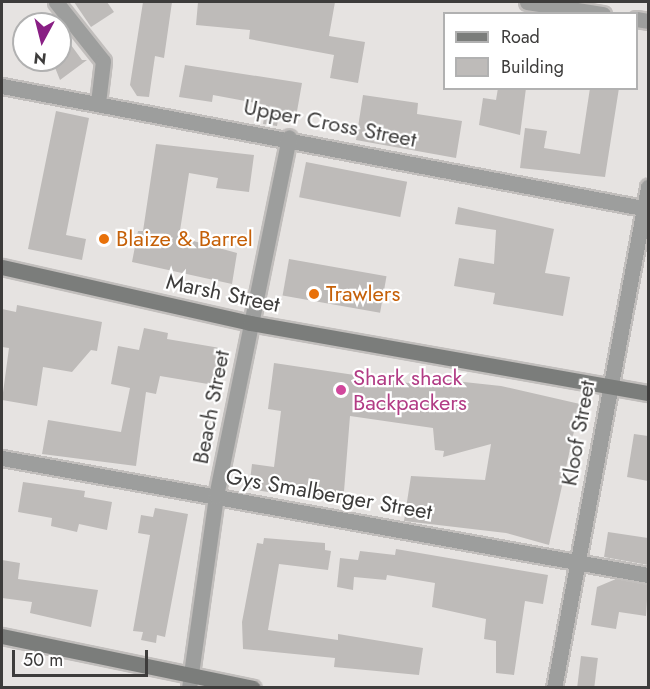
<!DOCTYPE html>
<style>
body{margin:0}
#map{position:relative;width:650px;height:689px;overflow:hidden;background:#e6e3e1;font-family:Jost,sans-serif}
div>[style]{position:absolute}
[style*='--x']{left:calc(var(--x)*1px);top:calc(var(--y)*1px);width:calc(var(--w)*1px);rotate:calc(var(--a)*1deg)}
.building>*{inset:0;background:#bebbb9;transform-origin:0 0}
.roads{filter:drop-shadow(2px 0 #c1bebc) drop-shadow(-2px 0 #c1bebc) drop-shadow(0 2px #c1bebc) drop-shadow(0 -2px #c1bebc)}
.street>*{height:15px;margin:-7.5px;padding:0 7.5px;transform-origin:7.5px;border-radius:7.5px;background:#9d9e9d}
.secondary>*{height:15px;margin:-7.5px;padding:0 7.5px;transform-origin:7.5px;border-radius:7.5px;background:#7b7d7b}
.dots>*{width:16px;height:16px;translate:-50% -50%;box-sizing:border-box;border:3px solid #fff;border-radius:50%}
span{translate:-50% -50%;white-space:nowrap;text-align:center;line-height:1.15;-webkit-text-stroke:4.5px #fff;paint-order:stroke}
.street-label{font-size:22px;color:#3d3c3b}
.food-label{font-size:22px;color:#c56008}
.left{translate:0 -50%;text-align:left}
.hotel-label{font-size:22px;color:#b23c85}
.frame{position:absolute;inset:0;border:3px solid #3d3c3b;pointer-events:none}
.legend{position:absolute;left:443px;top:12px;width:195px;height:78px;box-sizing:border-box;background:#fff;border:2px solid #b1b1b1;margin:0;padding:8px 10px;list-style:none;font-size:18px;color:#3d3c3b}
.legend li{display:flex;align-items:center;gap:12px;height:30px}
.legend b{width:30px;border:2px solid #b1b1b1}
.north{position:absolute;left:12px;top:12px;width:60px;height:60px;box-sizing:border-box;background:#fff;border:2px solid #b1b1b1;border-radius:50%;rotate:187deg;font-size:16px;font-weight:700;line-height:24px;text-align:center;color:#3d3c3b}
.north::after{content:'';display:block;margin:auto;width:21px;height:27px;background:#891f84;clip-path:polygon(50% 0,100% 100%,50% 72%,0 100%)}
.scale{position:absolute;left:12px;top:650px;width:136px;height:27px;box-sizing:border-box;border:3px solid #3d3c3b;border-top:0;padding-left:8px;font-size:18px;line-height:21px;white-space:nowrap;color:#3d3c3b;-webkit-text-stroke:4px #fff;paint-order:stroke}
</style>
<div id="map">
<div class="building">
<i style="clip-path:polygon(74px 2px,107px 2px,114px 12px,91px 27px)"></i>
<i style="clip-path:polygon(143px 2px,172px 2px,164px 58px,155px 56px,149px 97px,137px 96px,130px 85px)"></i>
<i style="clip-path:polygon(198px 2px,335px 2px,329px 36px,365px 42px,358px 83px,330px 78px,334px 55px,249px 39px,250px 30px,196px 25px)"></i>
<i style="clip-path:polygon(60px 30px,82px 60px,87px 60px,60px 80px,52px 60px,60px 60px)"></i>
<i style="clip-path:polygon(185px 65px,302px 83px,296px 117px,279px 114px,277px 126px,263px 124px,266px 105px,213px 95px,212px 102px,179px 97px)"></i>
<i style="clip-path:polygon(498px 88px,526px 88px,520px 135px,479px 125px,483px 98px,496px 100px)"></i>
<i style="clip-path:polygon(590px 88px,619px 88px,605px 177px,520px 168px,525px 128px,547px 131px,544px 148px,580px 154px)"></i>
<i style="clip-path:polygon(363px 95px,418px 103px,417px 114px,462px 121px,456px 158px,356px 140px)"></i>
<i style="clip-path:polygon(56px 111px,89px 118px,66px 235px,86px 239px,82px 260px,28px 249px)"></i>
<i style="clip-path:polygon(156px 144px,254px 155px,249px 192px,216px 188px,218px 178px,189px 173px,179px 237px,237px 253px,232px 284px,132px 262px,138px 231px,143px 231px)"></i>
<i style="left:306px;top:162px;width:103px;height:36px;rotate:11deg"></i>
<i style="clip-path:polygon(458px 207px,554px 229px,545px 273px,570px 277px,563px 316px,493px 304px,495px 293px,454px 286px,459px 258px,494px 264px,496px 230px,455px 224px)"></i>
<i style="left:289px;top:259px;width:99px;height:37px;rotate:10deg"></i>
<i style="clip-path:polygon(17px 305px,102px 322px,97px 351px,91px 350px,72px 372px,43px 367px,37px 406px,2px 400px,9px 348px,2px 347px,2px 309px,16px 312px)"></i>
<i style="clip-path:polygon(144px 328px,168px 333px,167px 339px,220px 348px,214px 385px,160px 376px,156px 394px,146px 392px,136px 466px,42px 454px,48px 420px,121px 432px,130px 388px,111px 384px,118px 346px,139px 350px)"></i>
<i style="clip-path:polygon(274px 363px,435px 387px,436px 379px,501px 386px,580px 404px,549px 545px,506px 533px,404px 521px,411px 476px,485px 480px,491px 444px,443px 457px,444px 451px,435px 450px,433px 428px,350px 416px,343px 504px,249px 489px,252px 464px,274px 467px,281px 411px,268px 409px)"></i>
<i style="clip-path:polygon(634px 434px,648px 436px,648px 481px,627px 477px)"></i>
<i style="clip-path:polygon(23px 482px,85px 491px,84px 497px,112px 502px,107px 530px,79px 524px,77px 532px,51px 526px,52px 518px,18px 512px)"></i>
<i style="clip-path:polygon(155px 508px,188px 514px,165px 637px,157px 635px,156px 643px,141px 640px,143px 632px,133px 631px,150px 535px,138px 533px,141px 515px,153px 517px)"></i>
<i style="clip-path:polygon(608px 532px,648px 538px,648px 565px,604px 557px)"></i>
<i style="clip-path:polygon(264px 538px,325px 543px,325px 550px,331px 551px,328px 570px,279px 564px,268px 630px,338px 640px,338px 634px,423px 648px,419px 675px,334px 667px,335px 658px,243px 649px,242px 622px,257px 543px,263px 544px)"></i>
<i style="clip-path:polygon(396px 549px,548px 575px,543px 604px,525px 601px,514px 675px,496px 673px,496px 641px,484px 639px,486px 619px,432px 607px,435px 583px,387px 575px,386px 580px,354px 577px,353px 590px,337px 587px,340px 558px,358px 560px,360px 551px,395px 555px)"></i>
<i style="clip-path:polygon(2px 560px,20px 563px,18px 579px,98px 590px,91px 627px,30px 613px,32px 602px,2px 598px)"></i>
<i style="clip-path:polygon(616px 579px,648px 584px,646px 616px,619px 612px,616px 629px,591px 625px,597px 587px)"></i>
<i style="left:581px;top:656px;width:17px;height:31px;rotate:7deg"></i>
</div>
<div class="roads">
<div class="street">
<i style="--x:56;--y:2;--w:75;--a:51.5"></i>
<i style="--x:103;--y:61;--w:42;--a:96.8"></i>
<i style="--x:527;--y:2;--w:77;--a:9"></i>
<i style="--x:636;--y:19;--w:12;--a:9"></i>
<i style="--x:2;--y:86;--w:658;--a:10.78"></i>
<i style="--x:2;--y:458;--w:657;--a:10.27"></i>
<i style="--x:189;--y:688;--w:194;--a:-82"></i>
<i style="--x:216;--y:496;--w:366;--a:-78.5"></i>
<i style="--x:554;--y:688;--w:510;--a:-79.37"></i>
</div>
<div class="secondary">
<i style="--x:2;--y:267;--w:254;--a:12.7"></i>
<i style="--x:250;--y:323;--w:404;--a:10"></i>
<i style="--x:2;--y:636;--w:256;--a:11.7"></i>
</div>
</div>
<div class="dots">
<i style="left:104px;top:239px;background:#e8710a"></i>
<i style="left:314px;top:294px;background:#e8710a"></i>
<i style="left:341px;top:390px;background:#d1479c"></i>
</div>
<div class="street-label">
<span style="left:330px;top:123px;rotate:11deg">Upper Cross Street</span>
<span style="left:223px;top:293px;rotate:12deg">Marsh Street</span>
<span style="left:211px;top:407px;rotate:-79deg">Beach Street</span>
<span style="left:578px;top:433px;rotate:-80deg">Kloof Street</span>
<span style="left:329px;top:494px;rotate:10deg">Gys Smalberger Street</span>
</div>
<div class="food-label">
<span class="left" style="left:116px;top:239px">Blaize &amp; Barrel</span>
<span class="left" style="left:326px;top:294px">Trawlers</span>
</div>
<div class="hotel-label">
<span class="left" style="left:353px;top:390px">Shark shack<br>Backpackers</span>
</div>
<div class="frame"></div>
<ul class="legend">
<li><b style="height:8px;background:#7b7d7b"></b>Road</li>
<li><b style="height:16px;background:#bebbb9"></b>Building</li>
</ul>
<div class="north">N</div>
<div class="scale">50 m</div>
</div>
